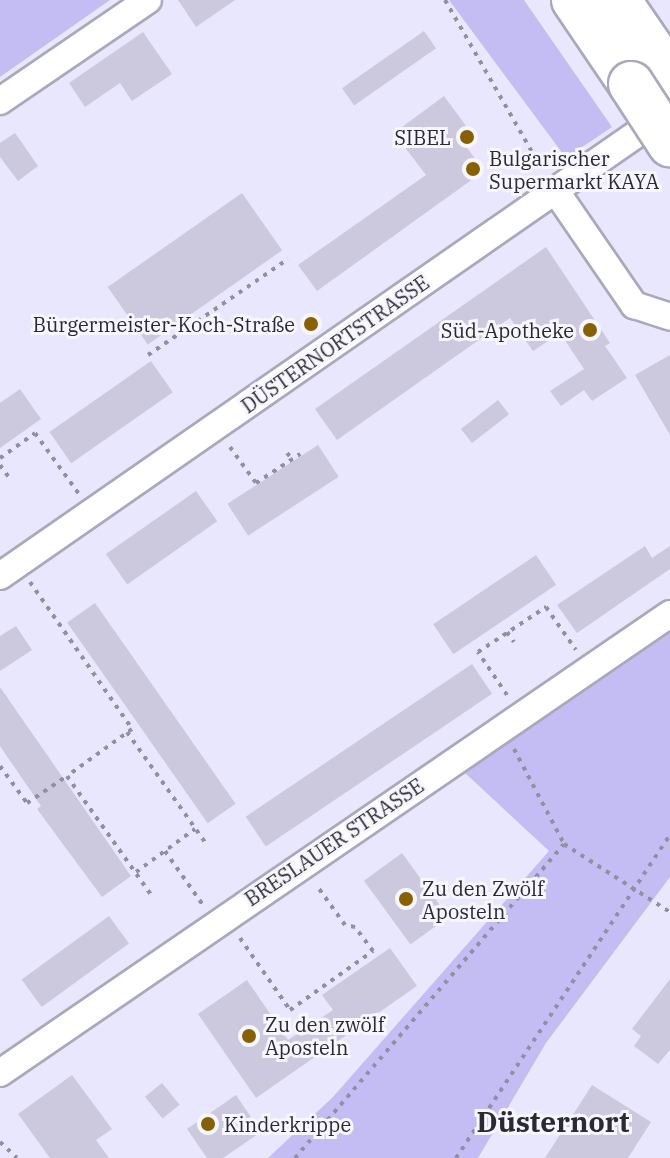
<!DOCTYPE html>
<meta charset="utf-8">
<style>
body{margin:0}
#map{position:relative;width:670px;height:1158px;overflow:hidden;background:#e9e7fd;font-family:"IBM Plex Serif",serif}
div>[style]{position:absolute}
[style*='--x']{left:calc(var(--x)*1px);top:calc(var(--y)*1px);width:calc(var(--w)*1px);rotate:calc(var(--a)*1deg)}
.green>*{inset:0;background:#c4bdf4}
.building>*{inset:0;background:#ccc9de;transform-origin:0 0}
.path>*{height:4px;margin-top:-2px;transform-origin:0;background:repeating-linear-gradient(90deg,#9290a0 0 4px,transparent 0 10px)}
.roads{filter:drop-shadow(2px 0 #aaa8bc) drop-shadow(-2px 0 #aaa8bc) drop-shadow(0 2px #aaa8bc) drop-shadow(0 -2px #aaa8bc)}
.street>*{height:26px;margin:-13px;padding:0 13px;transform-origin:13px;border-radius:13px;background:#fff}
.highway>*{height:44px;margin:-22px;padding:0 22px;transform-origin:22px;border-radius:22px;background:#fff}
.bridges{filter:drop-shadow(2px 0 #aaa8bc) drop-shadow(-2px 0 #aaa8bc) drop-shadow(0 2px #aaa8bc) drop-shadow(0 -2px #aaa8bc)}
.highway-bridge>*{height:44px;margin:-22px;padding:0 22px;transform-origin:22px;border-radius:22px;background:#fff}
.dots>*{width:22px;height:22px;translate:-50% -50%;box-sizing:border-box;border:4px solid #f7f6ff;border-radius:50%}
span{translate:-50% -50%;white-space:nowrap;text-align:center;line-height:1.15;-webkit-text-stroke:6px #f7f6ff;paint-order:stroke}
.poi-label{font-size:20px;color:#2b2a32}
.right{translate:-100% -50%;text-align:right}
.left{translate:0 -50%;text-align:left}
.street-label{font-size:20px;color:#2b2a32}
.district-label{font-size:28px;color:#2b2a32;font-weight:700}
</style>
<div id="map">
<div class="green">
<i style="clip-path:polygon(0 0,110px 0,0 77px)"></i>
<i style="clip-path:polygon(449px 0,524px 0,612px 127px,566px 158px)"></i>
<i style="clip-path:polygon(670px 633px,670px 877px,546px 1043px,478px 1158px,268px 1158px,333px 1097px,549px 851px,464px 772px)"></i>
</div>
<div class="building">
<i style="clip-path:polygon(178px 0,235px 0,196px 27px)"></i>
<i style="left:424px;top:31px;width:21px;height:100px;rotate:55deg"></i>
<i style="clip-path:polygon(143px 32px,172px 74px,132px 101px,120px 83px,85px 107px,69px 83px)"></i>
<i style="clip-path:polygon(444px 96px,475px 138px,465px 145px,484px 171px,317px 291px,298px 265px,426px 175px,394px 133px)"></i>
<i style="clip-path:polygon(15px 133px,38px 166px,18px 181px,0 157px,0 143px)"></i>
<i style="left:242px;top:193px;width:70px;height:164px;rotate:55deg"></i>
<i style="clip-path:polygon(546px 247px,610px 343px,605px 346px,627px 378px,592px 401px,584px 390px,561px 406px,550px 391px,584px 369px,560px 333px,533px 351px,510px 318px,337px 440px,315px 409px)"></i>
<i style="clip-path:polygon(670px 355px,670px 435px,635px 375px)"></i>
<i style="left:151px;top:361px;width:38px;height:124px;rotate:55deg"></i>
<i style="clip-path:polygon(20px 389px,41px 419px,0 448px,0 403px)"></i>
<i style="left:498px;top:400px;width:18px;height:47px;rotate:52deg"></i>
<i style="left:318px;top:445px;width:38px;height:108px;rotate:57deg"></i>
<i style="left:196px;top:491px;width:37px;height:110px;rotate:55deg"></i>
<i style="clip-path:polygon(645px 546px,652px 558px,670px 546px,670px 569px,577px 633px,557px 605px)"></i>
<i style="left:536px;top:555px;width:36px;height:124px;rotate:56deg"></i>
<i style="left:95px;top:603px;width:245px;height:34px;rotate:55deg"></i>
<i style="clip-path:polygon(16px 626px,32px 650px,0 671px,0 636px)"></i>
<i style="left:472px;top:664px;width:36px;height:273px;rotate:56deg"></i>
<i style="clip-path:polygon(0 687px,131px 876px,102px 897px,37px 809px,41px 806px,0 746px)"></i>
<i style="left:402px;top:853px;width:79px;height:47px;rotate:54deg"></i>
<i style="left:109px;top:916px;width:34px;height:108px;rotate:54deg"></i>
<i style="clip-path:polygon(390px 948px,417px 986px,256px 1098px,198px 1014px,247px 980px,288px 1040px,333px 1010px,322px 995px)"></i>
<i style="clip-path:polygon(670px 979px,670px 1050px,658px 1064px,634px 1046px,641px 1036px,632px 1029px)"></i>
<i style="clip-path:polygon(72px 1075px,112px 1129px,96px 1140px,109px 1158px,50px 1158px,18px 1114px)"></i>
<i style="left:162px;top:1083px;width:28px;height:22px;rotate:51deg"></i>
<i style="clip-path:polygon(592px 1085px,651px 1122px,628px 1158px,545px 1158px)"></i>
<i style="clip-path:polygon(236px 1095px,261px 1132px,223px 1158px,207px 1158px,187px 1129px)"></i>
</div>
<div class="path">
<i style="--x:445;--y:0;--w:197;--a:60.2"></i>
<i style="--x:148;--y:355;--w:170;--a:-34.4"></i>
<i style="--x:230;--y:447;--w:44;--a:54.2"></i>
<i style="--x:256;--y:483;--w:53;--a:-33.4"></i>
<i style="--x:287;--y:453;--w:8;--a:50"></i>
<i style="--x:0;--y:458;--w:43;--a:-35.5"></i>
<i style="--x:35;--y:433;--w:75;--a:54.2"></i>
<i style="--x:0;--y:465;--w:17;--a:54"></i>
<i style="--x:30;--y:582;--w:179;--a:55.2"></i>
<i style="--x:132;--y:729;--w:80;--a:144.1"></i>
<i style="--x:507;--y:632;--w:12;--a:55"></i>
<i style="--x:507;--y:695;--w:52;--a:-124"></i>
<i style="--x:478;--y:652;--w:82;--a:-33.5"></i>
<i style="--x:546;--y:607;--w:52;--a:55.1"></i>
<i style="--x:127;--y:732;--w:138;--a:54.7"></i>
<i style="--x:514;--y:749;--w:107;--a:62.2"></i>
<i style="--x:564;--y:844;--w:126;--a:32.7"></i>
<i style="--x:0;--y:766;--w:46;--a:53.9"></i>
<i style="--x:27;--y:803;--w:48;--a:-34"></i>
<i style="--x:67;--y:776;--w:147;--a:54.7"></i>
<i style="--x:165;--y:851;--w:66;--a:54.9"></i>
<i style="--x:136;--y:872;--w:73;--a:-36.1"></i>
<i style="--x:240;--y:938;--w:88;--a:55.2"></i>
<i style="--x:290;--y:1010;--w:102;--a:-35.4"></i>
<i style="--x:373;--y:951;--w:30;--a:-127"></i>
<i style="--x:355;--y:927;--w:10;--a:-169"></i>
<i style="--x:345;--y:925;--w:48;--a:-125.7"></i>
<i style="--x:0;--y:1142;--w:23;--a:43"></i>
<i style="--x:295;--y:1158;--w:413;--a:-49.4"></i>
<i style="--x:456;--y:1158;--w:387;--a:-56.5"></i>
</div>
<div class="roads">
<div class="street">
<i style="--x:0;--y:101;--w:179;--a:-34.3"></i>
<i style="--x:555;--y:190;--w:140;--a:55.5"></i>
<i style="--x:634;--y:305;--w:38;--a:18"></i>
<i style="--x:0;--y:576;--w:808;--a:-34.77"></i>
<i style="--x:0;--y:1073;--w:812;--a:-34.41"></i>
</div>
<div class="highway">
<i style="--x:574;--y:0;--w:102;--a:55.8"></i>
<i style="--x:618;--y:0;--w:92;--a:55.6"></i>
</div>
</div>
<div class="bridges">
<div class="highway-bridge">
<i style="--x:631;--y:84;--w:72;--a:57"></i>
</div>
</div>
<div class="dots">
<i style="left:467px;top:137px;background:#886000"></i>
<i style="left:473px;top:169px;background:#886000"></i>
<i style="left:311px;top:324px;background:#886000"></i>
<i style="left:590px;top:330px;background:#886000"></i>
<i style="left:406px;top:899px;background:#886000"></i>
<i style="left:249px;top:1036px;background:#886000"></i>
<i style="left:208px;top:1124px;background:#886000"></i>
</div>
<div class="poi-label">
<span class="right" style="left:451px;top:137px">SIBEL</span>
<span class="left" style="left:489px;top:170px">Bulgarischer<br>Supermarkt KAYA</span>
<span class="right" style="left:295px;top:324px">Bürgermeister-Koch-Straße</span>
<span class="right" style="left:574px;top:330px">Süd-Apotheke</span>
<span class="left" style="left:422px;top:900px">Zu den Zwölf<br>Aposteln</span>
<span class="left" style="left:265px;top:1036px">Zu den zwölf<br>Aposteln</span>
<span class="left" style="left:224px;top:1124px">Kinderkrippe</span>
</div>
<div class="street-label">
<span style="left:335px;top:344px;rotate:-35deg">DÜSTERNORTSTRASSE</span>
<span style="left:334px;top:842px;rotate:-34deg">BRESLAUER STRASSE</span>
</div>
<div class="district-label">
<span style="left:553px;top:1122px">Düsternort</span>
</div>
</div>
